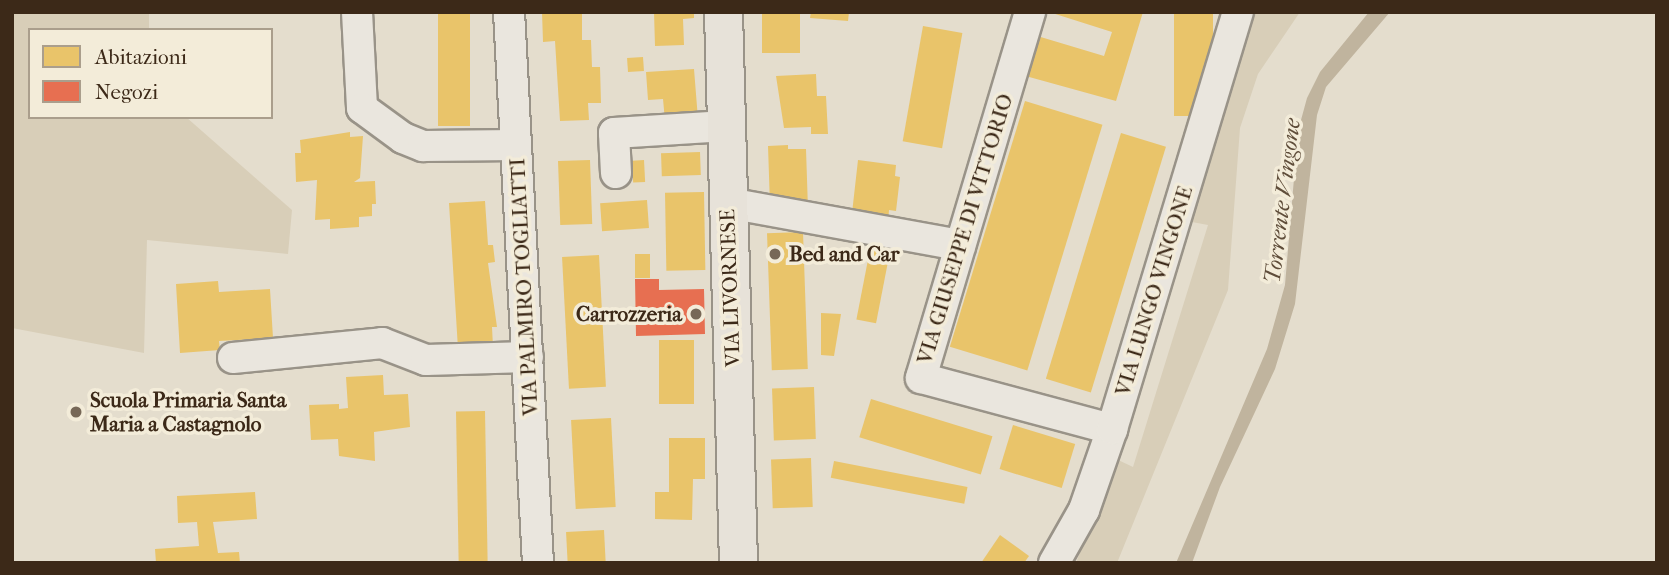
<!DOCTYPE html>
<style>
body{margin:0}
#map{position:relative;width:1669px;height:575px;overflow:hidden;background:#e4ddcd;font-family:"IM FELL French Canon",serif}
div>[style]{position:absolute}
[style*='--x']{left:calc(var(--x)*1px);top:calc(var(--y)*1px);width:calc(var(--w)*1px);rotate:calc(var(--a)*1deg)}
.green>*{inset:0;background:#d8ceb8}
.water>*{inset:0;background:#c0b49e}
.homes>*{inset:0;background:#e9c46a;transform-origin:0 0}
.shops>*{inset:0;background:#e76f51}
.roads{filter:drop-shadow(2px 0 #999388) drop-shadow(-2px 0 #999388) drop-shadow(0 2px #999388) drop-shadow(0 -2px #999388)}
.minor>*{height:30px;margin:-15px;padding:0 15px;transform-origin:15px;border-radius:15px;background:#eae6de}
.major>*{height:37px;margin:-18.5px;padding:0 18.5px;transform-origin:18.5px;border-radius:18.5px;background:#e7e2d9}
.dots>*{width:19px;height:19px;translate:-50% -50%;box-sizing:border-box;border:4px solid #f3ecd9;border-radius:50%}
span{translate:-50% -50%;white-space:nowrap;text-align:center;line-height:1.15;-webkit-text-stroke:7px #f3ecd9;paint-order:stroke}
.street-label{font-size:21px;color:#3c2918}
.poi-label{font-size:21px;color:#3c2918;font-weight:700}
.left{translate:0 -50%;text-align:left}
.right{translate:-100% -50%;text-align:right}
.water-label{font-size:23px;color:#5f4d3a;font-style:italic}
.frame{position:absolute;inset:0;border:14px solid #3c2918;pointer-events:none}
.legend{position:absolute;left:28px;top:28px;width:245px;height:91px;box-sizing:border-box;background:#f3ecd9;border:2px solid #aa9e8c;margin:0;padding:9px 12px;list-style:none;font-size:21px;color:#3c2918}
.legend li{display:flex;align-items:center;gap:14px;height:35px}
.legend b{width:35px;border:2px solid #aa9e8c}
</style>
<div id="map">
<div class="green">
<i style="clip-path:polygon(12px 12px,149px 12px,149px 30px,30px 30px,30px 117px,186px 117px,292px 210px,288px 254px,147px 240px,144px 353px,12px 328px)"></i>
<i style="clip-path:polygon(1255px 12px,1300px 12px,1258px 74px,1240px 128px,1228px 290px,1117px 563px,1076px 563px,1114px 458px,1133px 467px,1208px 225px,1192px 222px)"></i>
</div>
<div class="water">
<i style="clip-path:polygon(1369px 12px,1390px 12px,1326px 87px,1317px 115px,1295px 304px,1275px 369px,1220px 487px,1192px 563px,1176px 563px,1267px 349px,1285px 285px,1298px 131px,1307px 98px,1320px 72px)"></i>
</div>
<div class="homes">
<i style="left:438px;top:12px;width:32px;height:114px"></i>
<i style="clip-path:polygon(542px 12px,582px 12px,582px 40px,591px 40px,592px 67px,600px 67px,601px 103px,588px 103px,589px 120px,560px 121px,555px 41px,543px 42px)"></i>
<i style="clip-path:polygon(654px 12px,694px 12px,694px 18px,683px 19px,684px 45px,655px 46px)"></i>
<i style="left:762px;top:12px;width:38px;height:41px"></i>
<i style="clip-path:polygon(811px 12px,849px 12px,848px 21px,810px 18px)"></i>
<i style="clip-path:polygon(1143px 12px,1116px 101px,1022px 75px,1034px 35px,1104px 56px,1112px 32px,1049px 12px)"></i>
<i style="left:1174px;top:12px;width:39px;height:104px"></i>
<i style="left:923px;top:26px;width:40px;height:117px;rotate:10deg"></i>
<i style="left:643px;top:57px;width:14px;height:16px;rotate:86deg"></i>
<i style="clip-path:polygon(694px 69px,698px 119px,665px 121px,663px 99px,648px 100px,646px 72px)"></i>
<i style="clip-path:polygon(816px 74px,817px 96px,826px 96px,828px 134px,811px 134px,811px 127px,784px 128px,776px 76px)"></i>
<i style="left:1025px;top:101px;width:81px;height:257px;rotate:17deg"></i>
<i style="clip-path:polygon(350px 132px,350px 137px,363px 136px,360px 178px,354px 182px,375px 181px,376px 204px,372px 204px,372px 216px,359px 217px,359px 227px,330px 229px,330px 219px,315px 220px,317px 180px,296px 182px,295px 153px,301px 153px,300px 140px)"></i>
<i style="left:1121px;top:133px;width:47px;height:257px;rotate:17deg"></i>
<i style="clip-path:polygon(788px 145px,788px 149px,806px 149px,808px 209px,770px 206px,768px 146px)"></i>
<i style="left:700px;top:152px;width:23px;height:39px;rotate:88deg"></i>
<i style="left:590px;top:160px;width:64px;height:32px;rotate:88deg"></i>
<i style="left:644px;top:160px;width:22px;height:12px;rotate:87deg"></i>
<i style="clip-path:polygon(858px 160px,896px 165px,895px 176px,900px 177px,896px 211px,889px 210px,888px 222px,851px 222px)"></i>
<i style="left:704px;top:192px;width:78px;height:39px;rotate:89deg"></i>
<i style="left:647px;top:200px;width:28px;height:47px;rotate:86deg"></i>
<i style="clip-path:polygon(485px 201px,488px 245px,493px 245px,495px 262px,488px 263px,497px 327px,492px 327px,493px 347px,458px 349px,449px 203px)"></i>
<i style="left:803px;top:232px;width:137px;height:36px;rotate:88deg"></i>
<i style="left:873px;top:234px;width:20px;height:87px;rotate:11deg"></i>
<i style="left:635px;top:254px;width:15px;height:24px"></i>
<i style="left:599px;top:255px;width:132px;height:37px;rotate:87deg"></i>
<i style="clip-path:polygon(218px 281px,219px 292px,270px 289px,273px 338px,219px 341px,220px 350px,180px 353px,176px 284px)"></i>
<i style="clip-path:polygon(821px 313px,841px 314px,834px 356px,821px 355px)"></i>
<i style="left:659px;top:340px;width:35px;height:64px"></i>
<i style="clip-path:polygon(383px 375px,384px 395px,408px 394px,410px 427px,374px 432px,375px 461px,339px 456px,338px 439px,311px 440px,309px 405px,339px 404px,339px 409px,348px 408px,346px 377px)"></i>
<i style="left:814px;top:387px;width:52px;height:42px;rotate:88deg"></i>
<i style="left:871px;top:399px;width:127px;height:40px;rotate:17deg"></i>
<i style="left:485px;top:411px;width:152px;height:29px;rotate:89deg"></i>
<i style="left:611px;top:418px;width:89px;height:40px;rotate:87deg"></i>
<i style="left:1013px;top:425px;width:65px;height:46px;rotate:17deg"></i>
<i style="clip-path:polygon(669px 438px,705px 438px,705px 479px,693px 479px,692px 520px,655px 519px,655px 492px,669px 492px)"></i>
<i style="left:811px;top:458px;width:49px;height:40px;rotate:88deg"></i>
<i style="left:834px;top:461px;width:136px;height:17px;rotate:11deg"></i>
<i style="clip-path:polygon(255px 492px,257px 519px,213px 522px,218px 553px,239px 552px,240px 563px,156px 563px,155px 549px,199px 546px,197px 522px,178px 523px,177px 496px)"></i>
<i style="left:604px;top:530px;width:33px;height:38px;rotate:87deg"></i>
<i style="clip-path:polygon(1000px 535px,1029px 556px,1024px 563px,981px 563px)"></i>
</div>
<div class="shops">
<i style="clip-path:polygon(635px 279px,659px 279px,659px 290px,704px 289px,705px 334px,636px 336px)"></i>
</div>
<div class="roads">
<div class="minor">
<i style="--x:357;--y:12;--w:96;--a:87"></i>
<i style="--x:362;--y:108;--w:51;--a:36.2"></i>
<i style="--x:403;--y:138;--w:22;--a:22"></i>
<i style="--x:423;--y:146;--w:93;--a:-0.6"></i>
<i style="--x:509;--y:12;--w:552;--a:86.99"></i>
<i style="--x:1030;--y:12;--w:382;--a:106.6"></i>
<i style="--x:921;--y:378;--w:198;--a:15"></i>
<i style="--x:616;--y:173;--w:40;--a:-92.9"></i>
<i style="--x:614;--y:133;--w:112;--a:-3.6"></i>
<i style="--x:728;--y:203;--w:236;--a:10.3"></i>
<i style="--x:233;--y:358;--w:150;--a:-5.7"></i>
<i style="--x:382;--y:343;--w:47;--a:21.1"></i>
<i style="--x:426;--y:360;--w:102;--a:-1.7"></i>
<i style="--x:1054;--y:563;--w:61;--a:-60.5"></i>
<i style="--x:1084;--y:510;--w:86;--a:-70.9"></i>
<i style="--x:1112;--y:429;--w:436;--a:-73.2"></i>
</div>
<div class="major">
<i style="--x:723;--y:12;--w:551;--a:88.44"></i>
</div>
</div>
<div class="dots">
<i style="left:775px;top:254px;background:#776857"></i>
<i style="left:696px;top:314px;background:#776857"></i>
<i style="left:76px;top:412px;background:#776857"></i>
</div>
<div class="street-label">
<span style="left:965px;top:229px;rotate:-73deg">VIA GIUSEPPE DI VITTORIO</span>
<span style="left:524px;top:287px;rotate:-93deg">VIA PALMIRO TOGLIATTI</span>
<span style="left:730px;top:288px;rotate:-92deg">VIA LIVORNESE</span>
<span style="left:1154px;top:291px;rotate:-73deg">VIA LUNGO VINGONE</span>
</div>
<div class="poi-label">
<span class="left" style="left:789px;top:254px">Bed and Car</span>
<span class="right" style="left:682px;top:314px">Carrozzeria</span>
<span class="left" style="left:90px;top:412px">Scuola Primaria Santa<br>Maria a Castagnolo</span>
</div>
<div class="water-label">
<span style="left:1283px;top:201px;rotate:-83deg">Torrente Vingone</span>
</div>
<div class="frame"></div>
<ul class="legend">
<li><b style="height:19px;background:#e9c46a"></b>Abitazioni</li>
<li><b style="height:19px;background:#e76f51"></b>Negozi</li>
</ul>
</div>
